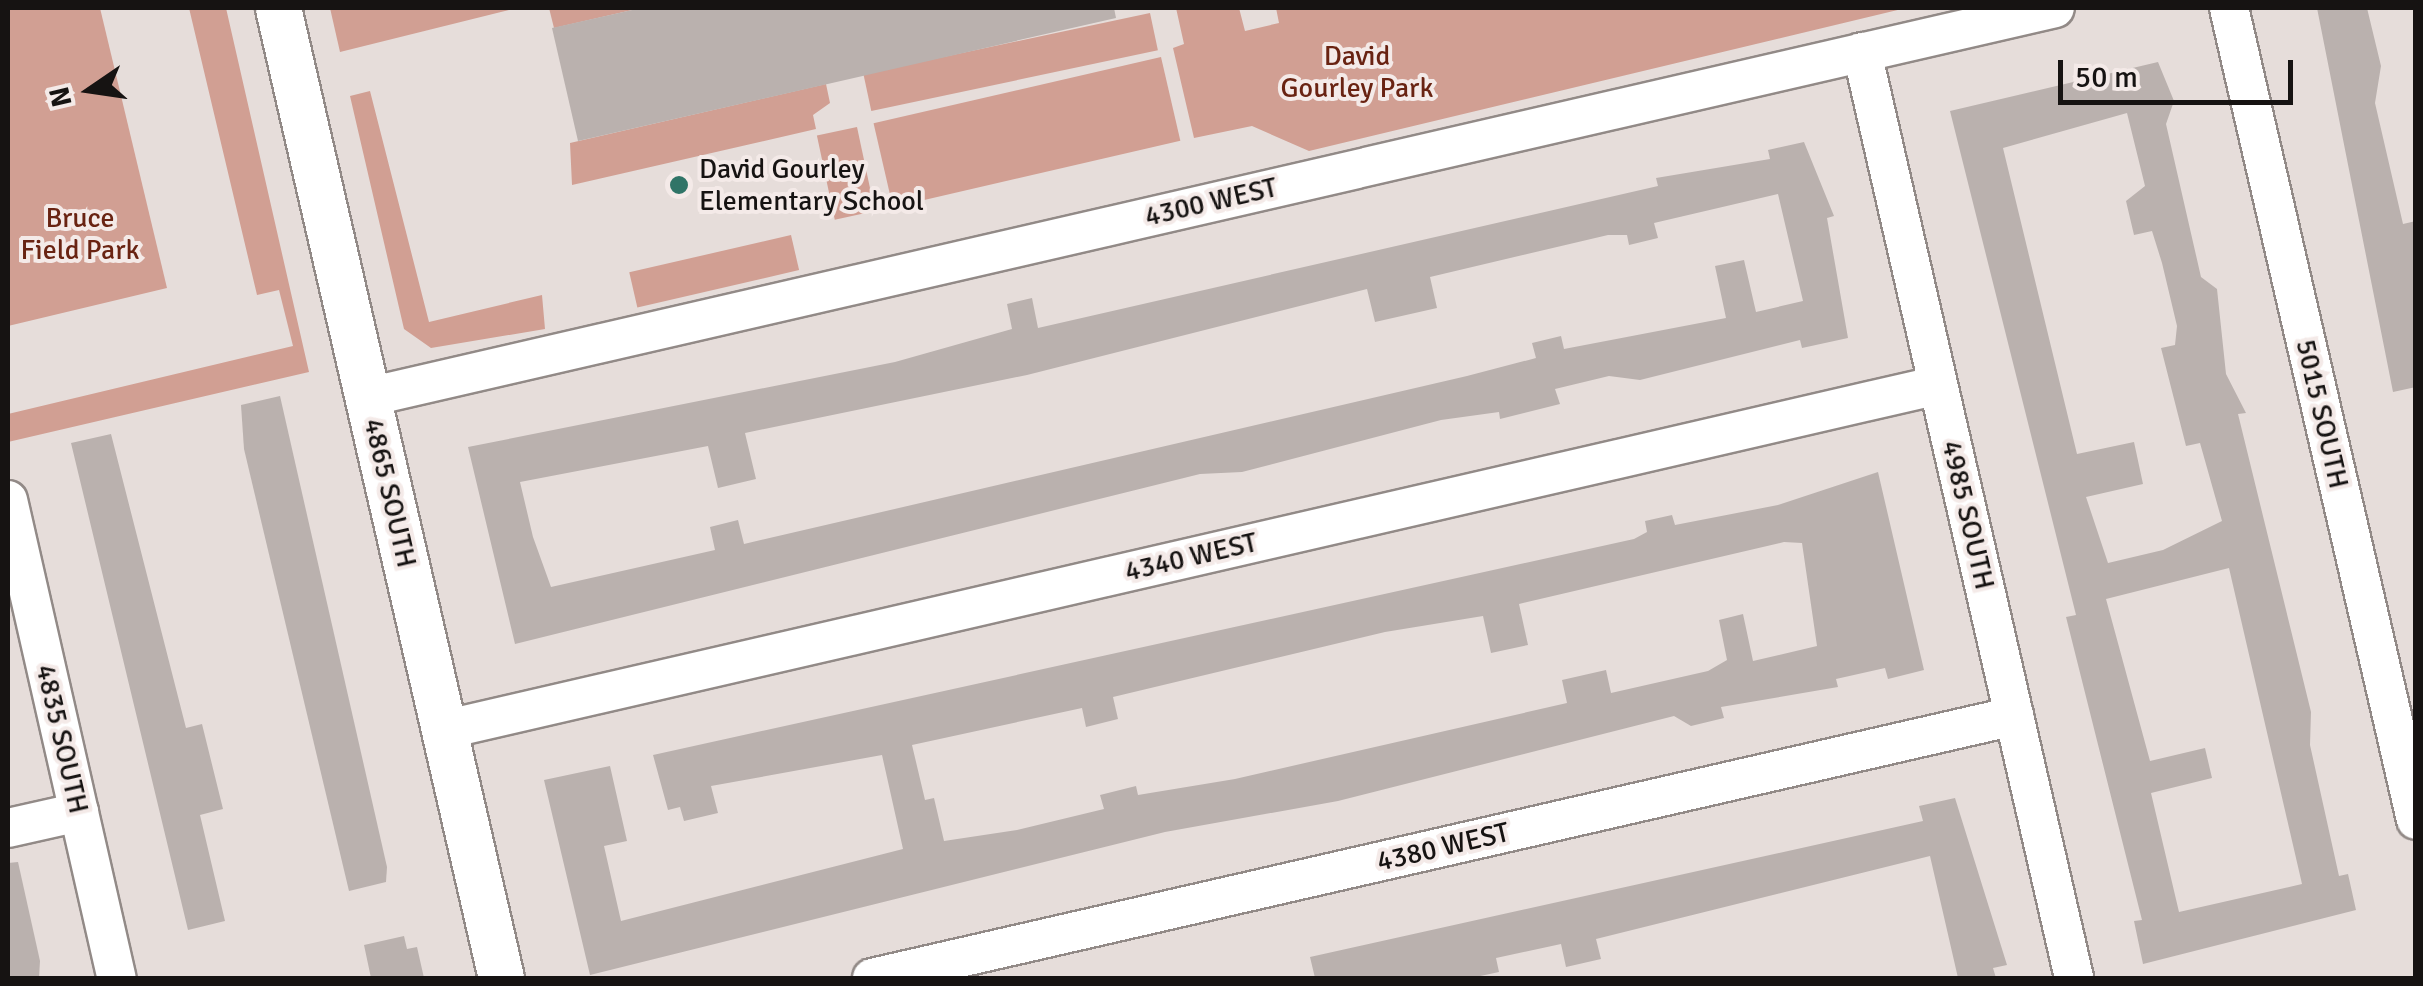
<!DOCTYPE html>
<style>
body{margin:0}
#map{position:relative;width:2423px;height:986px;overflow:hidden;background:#e6ddda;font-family:Signika,sans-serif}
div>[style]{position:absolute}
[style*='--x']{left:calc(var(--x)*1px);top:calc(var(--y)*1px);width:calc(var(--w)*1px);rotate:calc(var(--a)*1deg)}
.green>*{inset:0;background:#d19f93;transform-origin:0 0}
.building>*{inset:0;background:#bab1ae}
.roads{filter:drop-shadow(2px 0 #928a87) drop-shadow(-2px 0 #928a87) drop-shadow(0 2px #928a87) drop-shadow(0 -2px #928a87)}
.minor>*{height:38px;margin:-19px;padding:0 19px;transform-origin:19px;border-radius:19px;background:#fff}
.tertiary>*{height:45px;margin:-22.5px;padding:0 22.5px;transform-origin:22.5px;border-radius:22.5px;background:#fff}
.dots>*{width:28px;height:28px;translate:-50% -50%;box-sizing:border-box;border:5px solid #f4eae8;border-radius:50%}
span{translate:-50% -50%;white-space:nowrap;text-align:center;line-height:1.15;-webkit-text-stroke:8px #f4eae8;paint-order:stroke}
.park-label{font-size:28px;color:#692312}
.poi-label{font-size:28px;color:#161312}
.left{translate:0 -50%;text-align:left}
.street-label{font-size:28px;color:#161312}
.frame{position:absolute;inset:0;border:10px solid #161312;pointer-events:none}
.north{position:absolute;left:40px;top:40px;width:100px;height:100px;-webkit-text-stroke:8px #f4eae8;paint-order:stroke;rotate:257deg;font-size:28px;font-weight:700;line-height:40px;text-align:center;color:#161312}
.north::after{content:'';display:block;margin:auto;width:35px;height:45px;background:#161312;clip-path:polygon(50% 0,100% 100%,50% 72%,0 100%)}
.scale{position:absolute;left:2058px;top:60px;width:235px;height:45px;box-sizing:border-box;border:5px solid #161312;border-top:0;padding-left:12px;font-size:30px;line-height:35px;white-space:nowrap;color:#161312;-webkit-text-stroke:8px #f4eae8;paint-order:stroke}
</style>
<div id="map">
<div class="green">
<i style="clip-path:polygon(8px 8px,100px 8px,167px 288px,8px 326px)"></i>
<i style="clip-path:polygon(189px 8px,226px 8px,309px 372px,8px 442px,8px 414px,293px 346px,279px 290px,257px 295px)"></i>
<i style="clip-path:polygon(330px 8px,517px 8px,340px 52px)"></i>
<i style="clip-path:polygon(549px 8px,641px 8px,554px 28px)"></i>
<i style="clip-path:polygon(1176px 8px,1239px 8px,1245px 31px,1279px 23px,1276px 8px,1906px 8px,1309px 151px,1252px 126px,1194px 138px,1173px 48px,1184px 44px)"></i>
<i style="left:1150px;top:13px;width:38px;height:293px;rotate:78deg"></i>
<i style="left:1161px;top:57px;width:86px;height:295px;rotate:77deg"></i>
<i style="clip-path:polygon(826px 84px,830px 103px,813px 115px,816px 129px,572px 185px,570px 143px)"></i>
<i style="clip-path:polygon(370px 91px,429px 322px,542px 295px,545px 329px,431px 348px,404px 329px,350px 96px)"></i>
<i style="left:857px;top:127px;width:86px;height:41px;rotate:78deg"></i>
<i style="left:791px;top:235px;width:36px;height:166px;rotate:77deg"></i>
</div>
<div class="building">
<i style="clip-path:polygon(641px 8px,1114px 8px,1116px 18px,578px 141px,552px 28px)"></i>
<i style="clip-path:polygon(2317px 8px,2367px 8px,2381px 66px,2375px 103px,2403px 224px,2416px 221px,2416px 387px,2393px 392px)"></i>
<i style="clip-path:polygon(evenodd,2158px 62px,2174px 101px,2166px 124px,2201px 277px,2217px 289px,2226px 374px,2246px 413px,2238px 414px,2311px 712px,2310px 745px,2339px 876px,2348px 874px,2356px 910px,2143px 964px,2134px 921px,2142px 920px,2066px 617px,2076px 615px,1950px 111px,2158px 62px,2127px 113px,2145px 186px,2126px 201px,2134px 235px,2152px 231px,2162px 263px,2177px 326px,2175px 345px,2161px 348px,2186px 446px,2200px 443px,2222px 521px,2163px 550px,2108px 563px,2086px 497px,2143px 484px,2134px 442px,2077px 454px,2003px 148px,2127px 113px,2158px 62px,2229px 568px,2302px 884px,2179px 912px,2151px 793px,2212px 778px,2205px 748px,2150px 761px,2106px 599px,2229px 568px)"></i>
<i style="clip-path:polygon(evenodd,1804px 142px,1834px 216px,1827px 218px,1848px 338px,1802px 348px,1800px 340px,1640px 380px,1609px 376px,1555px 389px,1560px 404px,1500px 419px,1499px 412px,1441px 420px,1242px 472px,1200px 474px,515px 644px,468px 447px,895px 362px,1012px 329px,1007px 304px,1032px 298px,1038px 328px,1658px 186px,1656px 178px,1770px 159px,1768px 150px,1804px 142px,1778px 194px,1803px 301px,1756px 312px,1744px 260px,1715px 266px,1726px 318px,1564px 349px,1561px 336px,1532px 343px,1536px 358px,1467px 376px,744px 544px,738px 520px,710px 527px,715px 550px,551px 587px,533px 537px,520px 482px,708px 446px,718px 488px,756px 479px,745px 433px,1027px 375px,1367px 289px,1375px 322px,1437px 308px,1430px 277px,1608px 235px,1627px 235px,1629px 245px,1658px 238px,1654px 223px,1778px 194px)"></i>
<i style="clip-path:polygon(280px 396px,387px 867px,386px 882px,349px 891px,244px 449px,241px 405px)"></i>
<i style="clip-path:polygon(111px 434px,186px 728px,202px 724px,223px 809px,200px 815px,225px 921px,188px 930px,71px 443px)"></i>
<i style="clip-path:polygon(evenodd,1878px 472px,1924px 670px,1888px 679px,1885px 668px,1836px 679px,1838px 687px,1721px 707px,1724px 718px,1691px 726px,1674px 716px,1338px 801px,1165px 832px,590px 975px,544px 780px,610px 766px,627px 841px,604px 846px,621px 921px,903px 849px,882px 755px,711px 786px,718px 813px,684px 821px,680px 807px,668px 810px,653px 755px,1634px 539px,1647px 532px,1645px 521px,1672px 515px,1675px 525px,1778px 505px,1878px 472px,1784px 542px,1802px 543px,1817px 646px,1753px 661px,1743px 614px,1719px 620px,1727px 660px,1708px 671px,1611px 693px,1606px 670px,1562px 680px,1567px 703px,1235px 779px,1138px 795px,1136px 786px,1100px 795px,1104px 809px,1017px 830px,944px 841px,934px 798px,925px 800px,912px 745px,1082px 708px,1086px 727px,1118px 719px,1113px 697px,1385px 632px,1483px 616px,1491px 653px,1528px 645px,1519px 604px,1784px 542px)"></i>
<i style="clip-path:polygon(1955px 798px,2007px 965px,1993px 968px,1996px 978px,1958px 978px,1930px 856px,1596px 939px,1601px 959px,1566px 967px,1561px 944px,1496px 958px,1499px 972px,1471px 978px,1315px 978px,1310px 957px,1923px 821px,1919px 806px)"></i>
<i style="clip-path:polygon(18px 862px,40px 961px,39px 978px,8px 978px,8px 863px)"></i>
<i style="clip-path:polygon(404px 936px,407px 949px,417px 947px,424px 978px,371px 978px,364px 945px)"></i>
</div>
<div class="roads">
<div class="minor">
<i style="--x:2229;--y:8;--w:833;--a:77.03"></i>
<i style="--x:1862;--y:52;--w:950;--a:77.1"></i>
<i style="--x:368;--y:397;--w:1731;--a:-12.98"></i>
<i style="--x:8;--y:500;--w:490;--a:77.2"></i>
<i style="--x:443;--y:730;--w:1534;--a:-12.99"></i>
<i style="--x:8;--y:828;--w:73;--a:-12.7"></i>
<i style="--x:872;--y:978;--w:1172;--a:-12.92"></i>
</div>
<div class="tertiary">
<i style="--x:278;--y:8;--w:995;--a:77.05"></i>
</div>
</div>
<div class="dots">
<i style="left:679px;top:185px;background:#307467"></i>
</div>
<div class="park-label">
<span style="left:1357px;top:72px">David<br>Gourley Park</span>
<span style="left:80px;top:234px">Bruce<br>Field Park</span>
</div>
<div class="poi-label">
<span class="left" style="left:699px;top:185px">David Gourley<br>Elementary School</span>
</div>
<div class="street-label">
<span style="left:1211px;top:202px;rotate:-13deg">4300 WEST</span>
<span style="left:2322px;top:414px;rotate:77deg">5015 SOUTH</span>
<span style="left:390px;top:493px;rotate:77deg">4865 SOUTH</span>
<span style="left:1968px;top:515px;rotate:77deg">4985 SOUTH</span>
<span style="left:1191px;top:557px;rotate:-13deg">4340 WEST</span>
<span style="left:62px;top:739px;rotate:77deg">4835 SOUTH</span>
<span style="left:1443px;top:847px;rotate:-13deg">4380 WEST</span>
</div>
<div class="frame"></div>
<div class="north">N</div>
<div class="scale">50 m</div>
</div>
